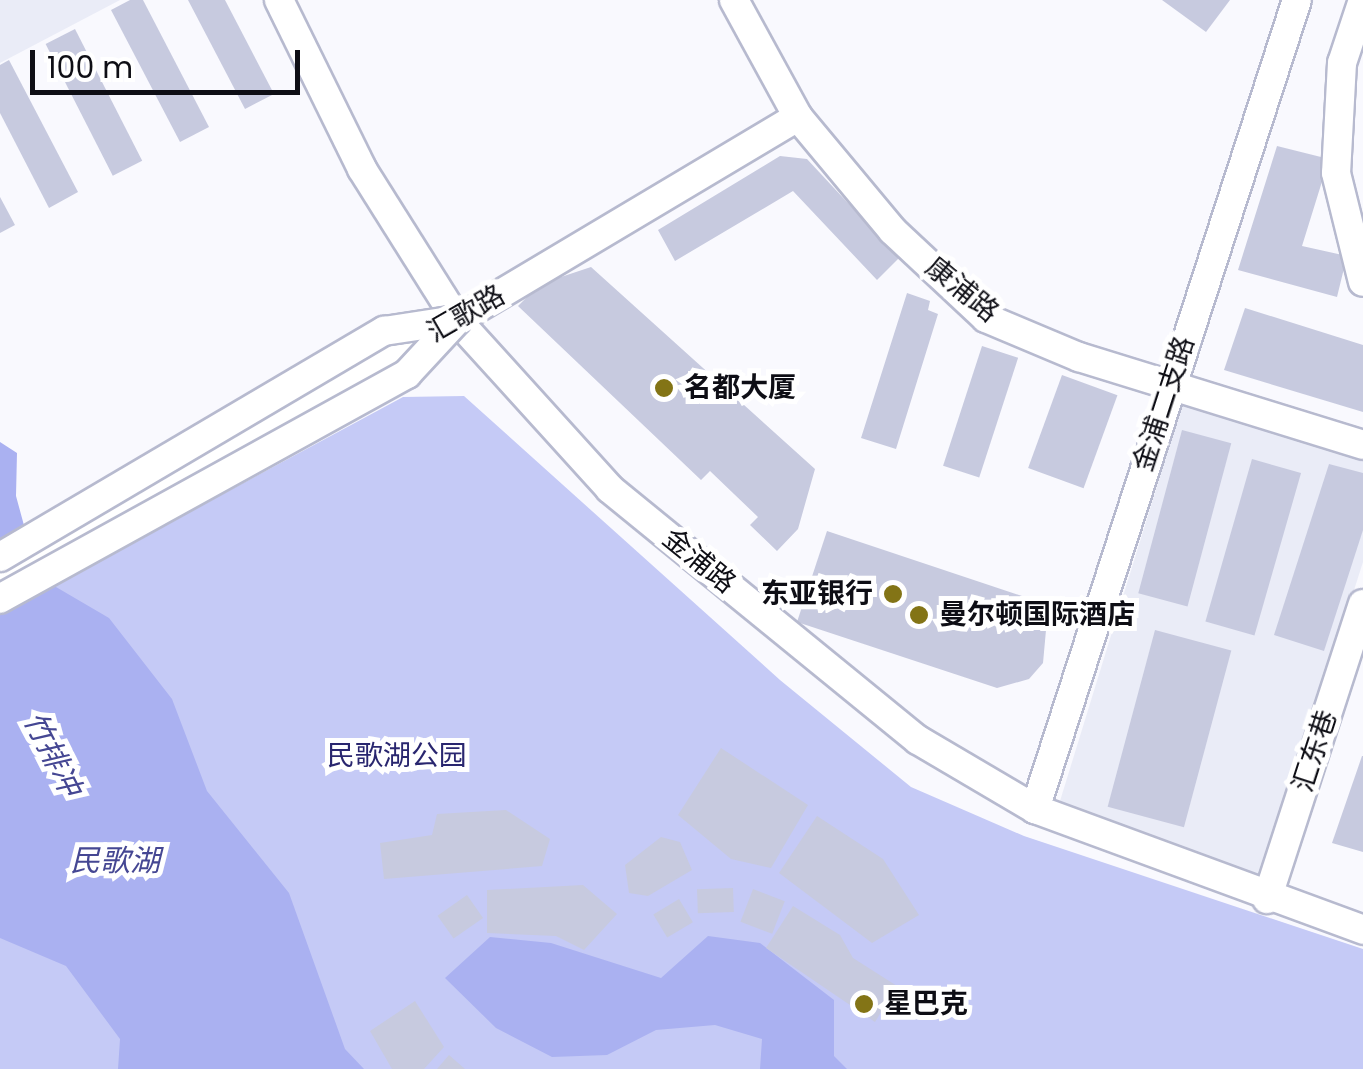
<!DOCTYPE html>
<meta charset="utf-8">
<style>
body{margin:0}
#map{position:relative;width:1363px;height:1069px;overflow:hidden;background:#f9f9fe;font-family:Poppins,"Noto Sans SC",sans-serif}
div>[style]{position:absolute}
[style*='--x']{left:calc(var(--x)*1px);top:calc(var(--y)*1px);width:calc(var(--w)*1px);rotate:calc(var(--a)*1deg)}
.built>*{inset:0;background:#eaecf7}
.green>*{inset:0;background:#c5caf6}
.water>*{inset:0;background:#aab1f1}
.building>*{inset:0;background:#c7cadf;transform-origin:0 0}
.roads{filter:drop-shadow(2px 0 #b7bacf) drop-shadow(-2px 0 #b7bacf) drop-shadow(0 2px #b7bacf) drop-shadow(0 -2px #b7bacf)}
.minor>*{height:28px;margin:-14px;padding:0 14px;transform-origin:14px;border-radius:14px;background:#fff}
.bridges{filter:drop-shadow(2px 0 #b7bacf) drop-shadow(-2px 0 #b7bacf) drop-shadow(0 2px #b7bacf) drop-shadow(0 -2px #b7bacf)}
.minor-bridge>*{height:28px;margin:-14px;padding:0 14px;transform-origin:14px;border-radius:14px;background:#fff}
.dots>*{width:28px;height:28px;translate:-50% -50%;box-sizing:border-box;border:5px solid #fff;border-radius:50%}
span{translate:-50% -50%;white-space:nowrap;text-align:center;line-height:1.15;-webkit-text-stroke:10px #fff;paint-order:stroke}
.street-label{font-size:28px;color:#0e0e15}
.poi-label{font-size:28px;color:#0e0e15;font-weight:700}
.left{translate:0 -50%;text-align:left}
.right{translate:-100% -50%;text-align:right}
.park-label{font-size:28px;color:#29266f}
.water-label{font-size:30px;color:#454793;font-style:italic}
.scale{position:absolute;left:30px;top:50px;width:270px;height:45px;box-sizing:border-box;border:5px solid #0e0e15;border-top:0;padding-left:12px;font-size:30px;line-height:35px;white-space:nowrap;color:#0e0e15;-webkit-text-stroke:8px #fff;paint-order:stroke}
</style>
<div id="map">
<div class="built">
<i style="clip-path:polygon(0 0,120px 0,0 63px)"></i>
<i style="clip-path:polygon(1182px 405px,1363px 460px,1363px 562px,1262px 877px,1060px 801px)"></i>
</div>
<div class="green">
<i style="clip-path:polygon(464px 396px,780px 680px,911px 787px,1024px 836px,1363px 949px,1363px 1069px,0 1069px,0 614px,403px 397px)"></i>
</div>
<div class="water">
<i style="clip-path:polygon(0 442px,17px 453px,16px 496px,25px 529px,56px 587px,109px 618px,172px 699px,207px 791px,289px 893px,345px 1049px,364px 1069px,118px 1069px,120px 1039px,66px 966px,0 938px)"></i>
<i style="clip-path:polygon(708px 936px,760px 943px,834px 1000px,834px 1056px,847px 1069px,760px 1069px,762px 1039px,715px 1025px,656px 1030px,607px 1055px,552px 1057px,496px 1028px,445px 978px,490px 937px,551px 943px,661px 978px)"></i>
</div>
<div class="building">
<i style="clip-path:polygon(130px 0,143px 0,209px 127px,180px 142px,111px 10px)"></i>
<i style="clip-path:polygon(188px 0,225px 0,274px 94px,245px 109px)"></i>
<i style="clip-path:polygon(1162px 0,1230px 0,1206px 32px)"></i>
<i style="left:75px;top:29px;width:148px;height:33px;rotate:63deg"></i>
<i style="clip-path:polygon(9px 60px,78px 192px,49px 208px,0 113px,0 65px)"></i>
<i style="clip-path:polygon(1277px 146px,1329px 159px,1302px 246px,1347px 256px,1337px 297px,1238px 270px)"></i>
<i style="clip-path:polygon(780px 156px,807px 159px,899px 258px,877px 280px,793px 191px,675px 261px,658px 230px)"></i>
<i style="clip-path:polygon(0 197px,15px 225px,0 233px)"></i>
<i style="clip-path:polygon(591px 267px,815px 469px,798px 529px,777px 551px,750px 525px,758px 517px,710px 471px,701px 480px,518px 306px,540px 284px)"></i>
<i style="clip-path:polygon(907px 293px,930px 301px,928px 310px,938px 314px,896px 449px,861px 438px)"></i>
<i style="clip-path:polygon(1245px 308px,1363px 345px,1363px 412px,1224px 370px)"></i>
<i style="left:982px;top:346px;width:38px;height:126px;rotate:18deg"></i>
<i style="left:1062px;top:375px;width:59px;height:99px;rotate:20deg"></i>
<i style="left:1182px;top:430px;width:51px;height:169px;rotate:15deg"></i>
<i style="left:1252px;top:459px;width:51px;height:169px;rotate:16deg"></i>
<i style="clip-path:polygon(1329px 464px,1363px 473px,1363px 530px,1324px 651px,1274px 635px)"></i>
<i style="clip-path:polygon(827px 531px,1022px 596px,1046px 630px,1043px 663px,1029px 679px,997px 688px,797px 622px)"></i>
<i style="left:1155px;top:630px;width:79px;height:183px;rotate:15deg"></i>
<i style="clip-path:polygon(721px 748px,808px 805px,771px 868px,731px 859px,678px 815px)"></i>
<i style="clip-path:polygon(1362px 756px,1363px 756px,1363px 852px,1332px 843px)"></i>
<i style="clip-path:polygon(506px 810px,550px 839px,542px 866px,384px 879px,380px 843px,432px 835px,437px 814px)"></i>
<i style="clip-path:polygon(817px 816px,883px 859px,919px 915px,872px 943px,779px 873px)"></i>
<i style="clip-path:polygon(661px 837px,680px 842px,692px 870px,648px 896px,629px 893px,625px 865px)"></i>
<i style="clip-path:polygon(583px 885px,617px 914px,584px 950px,556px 936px,487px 933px,487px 890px)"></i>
<i style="left:733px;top:888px;width:24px;height:36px;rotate:88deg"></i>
<i style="left:753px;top:889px;width:34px;height:35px;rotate:21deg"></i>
<i style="left:467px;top:895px;width:28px;height:36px;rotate:55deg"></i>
<i style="left:679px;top:899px;width:27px;height:30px;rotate:59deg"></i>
<i style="clip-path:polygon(793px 906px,840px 935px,853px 958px,897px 986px,875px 1022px,766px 948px)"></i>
<i style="clip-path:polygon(415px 1001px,444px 1047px,424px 1069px,392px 1069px,370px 1031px)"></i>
<i style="clip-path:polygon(449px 1055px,465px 1069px,437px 1069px)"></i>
</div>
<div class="roads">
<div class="minor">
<i style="--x:279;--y:0;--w:188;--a:63.8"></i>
<i style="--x:362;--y:169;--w:178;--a:57.8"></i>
<i style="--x:457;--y:320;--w:228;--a:47.8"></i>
<i style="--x:610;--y:489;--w:397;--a:39.2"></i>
<i style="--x:918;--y:740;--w:136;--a:30.5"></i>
<i style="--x:1035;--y:809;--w:350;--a:20.2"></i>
<i style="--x:734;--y:0;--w:133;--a:61.3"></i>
<i style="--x:798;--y:117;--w:148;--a:50.2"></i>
<i style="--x:893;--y:231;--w:127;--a:43.1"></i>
<i style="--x:986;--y:318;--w:101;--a:22.8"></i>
<i style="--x:1079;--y:357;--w:297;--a:17.2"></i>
<i style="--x:1363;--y:0;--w:66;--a:108.4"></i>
<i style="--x:1342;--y:63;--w:110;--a:93.1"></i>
<i style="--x:1336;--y:173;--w:112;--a:76.1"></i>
<i style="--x:0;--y:575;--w:523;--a:-29.16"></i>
<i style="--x:457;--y:320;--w:397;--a:-30.8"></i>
<i style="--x:1035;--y:809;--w:850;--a:-72.06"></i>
<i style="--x:1267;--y:899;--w:310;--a:-72"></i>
</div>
</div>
<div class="bridges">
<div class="minor-bridge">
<i style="--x:0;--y:557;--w:446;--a:-30.5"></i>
<i style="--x:384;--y:331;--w:74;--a:-8.6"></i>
<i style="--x:457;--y:320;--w:74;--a:132.8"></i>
<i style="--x:407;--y:374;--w:465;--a:151.1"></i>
</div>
</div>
<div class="dots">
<i style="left:664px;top:388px;background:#837416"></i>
<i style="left:893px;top:594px;background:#837416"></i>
<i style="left:919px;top:615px;background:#837416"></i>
<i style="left:864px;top:1004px;background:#837416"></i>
</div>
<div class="street-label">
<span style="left:962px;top:290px;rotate:39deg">康浦路</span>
<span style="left:466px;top:314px;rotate:-30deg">汇歌路</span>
<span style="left:1164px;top:404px;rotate:-72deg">金浦二支路</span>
<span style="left:699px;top:561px;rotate:39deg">金浦路</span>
<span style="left:1315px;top:751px;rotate:-72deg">汇东巷</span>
</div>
<div class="poi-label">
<span class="left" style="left:684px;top:388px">名都大厦</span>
<span class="right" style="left:873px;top:594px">东亚银行</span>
<span class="left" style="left:939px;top:615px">曼尔顿国际酒店</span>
<span class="left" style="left:884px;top:1004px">星巴克</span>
</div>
<div class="park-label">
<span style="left:397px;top:756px">民歌湖公园</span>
</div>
<div class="water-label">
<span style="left:52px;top:754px;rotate:63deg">竹排冲</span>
<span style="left:115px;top:861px">民歌湖</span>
</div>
<div class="scale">100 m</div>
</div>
